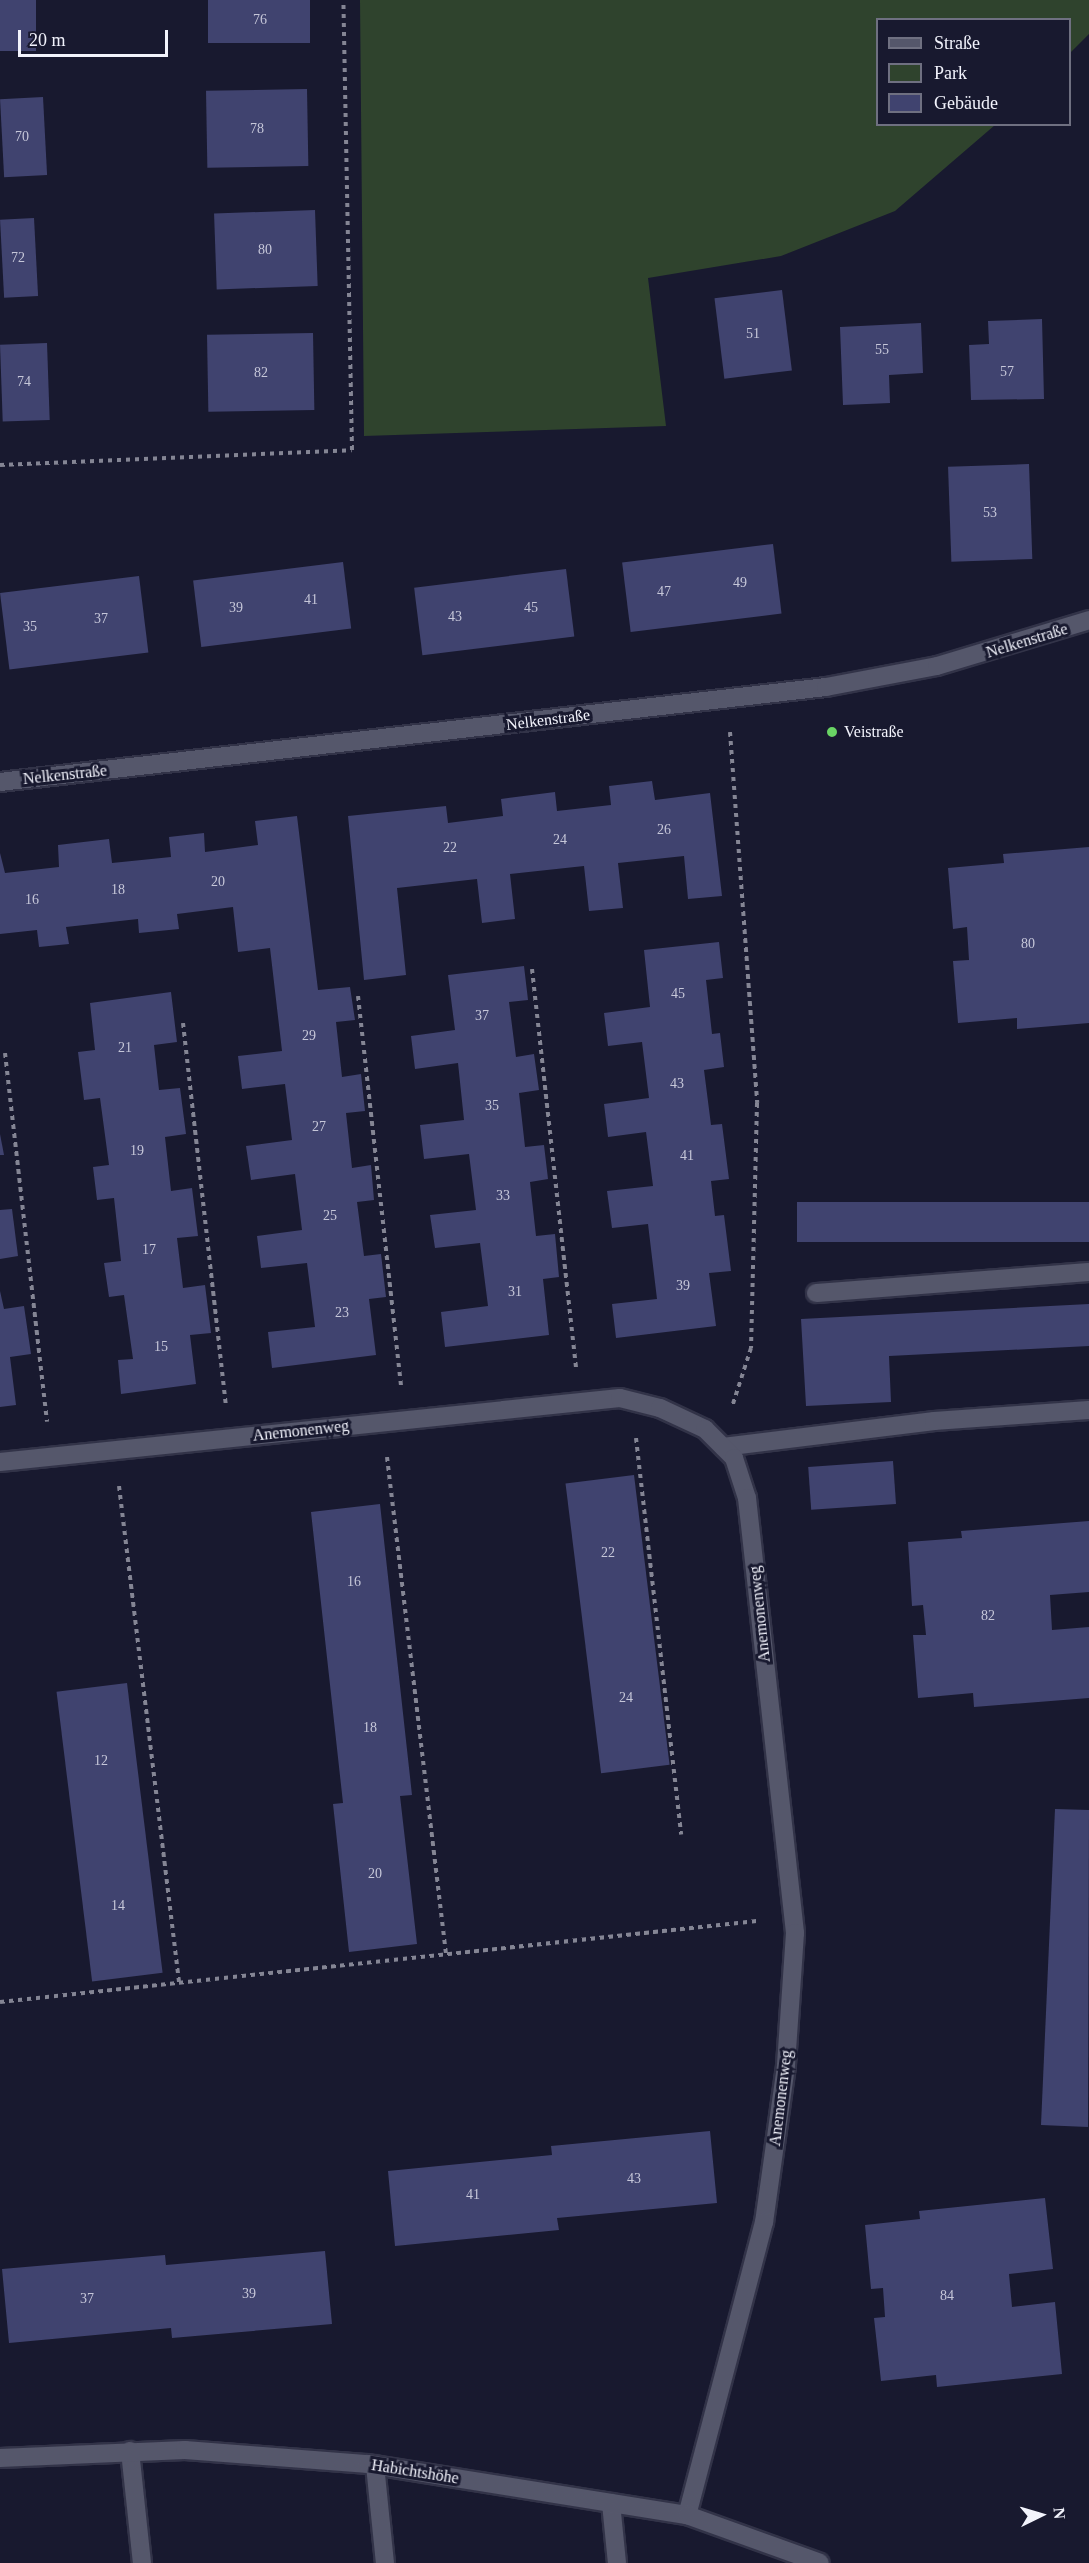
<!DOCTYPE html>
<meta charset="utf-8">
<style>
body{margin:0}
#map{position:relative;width:1089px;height:2563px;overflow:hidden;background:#18192f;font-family:"Times New Roman",serif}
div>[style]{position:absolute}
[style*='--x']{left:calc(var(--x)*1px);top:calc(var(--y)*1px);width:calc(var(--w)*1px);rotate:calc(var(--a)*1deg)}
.green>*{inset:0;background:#2f432d}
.building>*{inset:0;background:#40436f;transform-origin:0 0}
.path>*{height:4px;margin-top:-2px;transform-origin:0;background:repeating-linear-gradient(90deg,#848594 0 4.5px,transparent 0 9px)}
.roads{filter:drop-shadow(2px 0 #323348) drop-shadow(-2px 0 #323348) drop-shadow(0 2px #323348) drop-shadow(0 -2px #323348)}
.lane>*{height:18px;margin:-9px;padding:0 9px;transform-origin:9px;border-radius:9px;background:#55576b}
.street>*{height:18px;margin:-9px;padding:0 9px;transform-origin:9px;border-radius:9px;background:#55576b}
.dots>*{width:16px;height:16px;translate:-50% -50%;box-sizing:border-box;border:3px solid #18192f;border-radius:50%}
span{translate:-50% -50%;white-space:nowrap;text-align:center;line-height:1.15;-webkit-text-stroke:6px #18192f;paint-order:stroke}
.number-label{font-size:14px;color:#c6c7d9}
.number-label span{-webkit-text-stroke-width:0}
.street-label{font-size:16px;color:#f2f3fc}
.poi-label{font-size:16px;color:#f2f3fc}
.left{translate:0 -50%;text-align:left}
.legend{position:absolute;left:876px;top:18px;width:195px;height:108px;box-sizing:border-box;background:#18192f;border:2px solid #6f7081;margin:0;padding:8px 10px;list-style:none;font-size:18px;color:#f2f3fc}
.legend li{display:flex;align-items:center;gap:12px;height:30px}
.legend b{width:30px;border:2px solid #6f7081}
.north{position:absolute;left:1011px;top:2485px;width:60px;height:60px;-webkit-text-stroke:4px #18192f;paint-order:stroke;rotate:85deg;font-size:16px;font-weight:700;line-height:24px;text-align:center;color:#f2f3fc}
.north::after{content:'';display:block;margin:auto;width:21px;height:27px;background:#f2f3fc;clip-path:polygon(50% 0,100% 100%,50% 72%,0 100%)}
.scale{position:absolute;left:18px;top:30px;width:150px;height:27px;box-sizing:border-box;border:3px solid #f2f3fc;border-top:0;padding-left:8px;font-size:18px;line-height:21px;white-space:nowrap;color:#f2f3fc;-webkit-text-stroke:4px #18192f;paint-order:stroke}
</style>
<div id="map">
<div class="green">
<i style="clip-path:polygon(360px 0,1089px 0,1089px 34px,1070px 53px,1070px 20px,878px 20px,878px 124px,995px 125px,895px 211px,781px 256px,648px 278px,666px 426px,364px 436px)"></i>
</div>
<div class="building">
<i style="left:0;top:0;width:36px;height:51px"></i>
<i style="left:208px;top:0;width:102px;height:43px"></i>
<i style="left:307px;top:89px;width:77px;height:101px;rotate:89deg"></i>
<i style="left:43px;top:97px;width:78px;height:43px;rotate:87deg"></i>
<i style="left:315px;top:210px;width:76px;height:101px;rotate:88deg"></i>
<i style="left:34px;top:218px;width:78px;height:34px;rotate:87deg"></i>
<i style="left:782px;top:290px;width:81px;height:68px;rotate:83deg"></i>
<i style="clip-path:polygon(1042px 319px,1044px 399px,971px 400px,969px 345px,989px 344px,988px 321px)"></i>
<i style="clip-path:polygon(921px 323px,923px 373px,889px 375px,890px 403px,843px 405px,840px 327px)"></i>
<i style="left:313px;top:333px;width:77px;height:106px;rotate:89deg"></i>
<i style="left:47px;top:343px;width:77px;height:47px;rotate:88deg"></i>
<i style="left:1029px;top:464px;width:95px;height:81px;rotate:88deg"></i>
<i style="left:773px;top:544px;width:70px;height:152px;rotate:83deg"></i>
<i style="left:343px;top:562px;width:67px;height:151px;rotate:83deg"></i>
<i style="left:566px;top:569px;width:68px;height:153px;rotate:83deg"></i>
<i style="left:139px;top:576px;width:77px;height:140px;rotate:83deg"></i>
<i style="clip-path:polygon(652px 781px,655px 800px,710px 793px,722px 896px,688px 899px,684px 856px,618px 863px,623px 908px,589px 911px,584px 866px,510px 874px,515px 919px,482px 923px,477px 879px,397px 888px,406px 975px,364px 980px,348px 816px,446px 806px,448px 823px,503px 816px,501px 799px,555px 792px,557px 811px,611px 805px,609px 786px)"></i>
<i style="clip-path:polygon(297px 816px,318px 990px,350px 987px,355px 1020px,336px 1022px,342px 1077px,361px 1074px,365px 1111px,346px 1113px,352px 1168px,371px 1165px,374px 1200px,357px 1202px,364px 1256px,381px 1254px,386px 1297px,369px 1299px,376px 1355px,272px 1368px,268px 1332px,315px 1327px,307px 1263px,261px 1268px,257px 1236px,302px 1230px,295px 1174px,251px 1180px,246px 1146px,292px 1140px,285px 1084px,242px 1089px,238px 1056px,282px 1051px,270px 948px,238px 952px,233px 907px,177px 914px,179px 929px,139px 933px,138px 919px,66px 927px,69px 944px,39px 947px,37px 930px,0 934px,0 853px,5px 873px,59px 867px,58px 845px,109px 839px,112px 863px,171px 857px,169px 837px,204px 833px,205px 852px,258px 845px,255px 821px)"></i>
<i style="clip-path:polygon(1089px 847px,1089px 1023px,1017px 1029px,1017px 1018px,958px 1023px,953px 961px,969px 960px,967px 927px,953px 929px,948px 868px,1004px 863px,1003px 854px)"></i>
<i style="clip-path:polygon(719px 942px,723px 978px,706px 980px,712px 1034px,720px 1033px,724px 1067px,704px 1070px,711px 1125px,722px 1124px,729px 1179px,711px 1181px,715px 1216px,724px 1215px,731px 1271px,709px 1273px,716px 1326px,616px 1338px,612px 1304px,657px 1299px,648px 1224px,612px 1228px,607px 1191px,653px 1186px,646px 1132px,608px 1137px,604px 1104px,649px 1098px,642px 1042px,608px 1046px,604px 1013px,650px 1007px,644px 950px)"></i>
<i style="clip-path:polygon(524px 966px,528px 1000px,509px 1002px,516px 1057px,534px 1054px,539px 1090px,519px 1093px,525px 1147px,544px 1145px,548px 1179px,530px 1182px,536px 1236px,555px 1234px,559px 1277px,543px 1279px,549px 1335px,445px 1347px,441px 1312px,488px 1306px,480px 1243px,435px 1248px,430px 1215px,476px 1210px,469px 1154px,424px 1159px,420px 1125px,464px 1120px,458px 1063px,415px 1069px,411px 1036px,455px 1030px,448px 975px)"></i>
<i style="clip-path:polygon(171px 992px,177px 1042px,154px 1045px,159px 1090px,180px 1088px,186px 1134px,165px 1137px,171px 1191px,192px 1188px,198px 1236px,177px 1238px,183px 1288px,205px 1285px,211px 1333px,190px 1335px,196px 1384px,121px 1394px,118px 1360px,133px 1359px,124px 1295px,109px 1297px,104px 1263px,121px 1261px,114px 1198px,97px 1200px,93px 1167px,109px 1165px,100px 1098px,84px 1100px,78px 1052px,95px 1050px,90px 1003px)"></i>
<i style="clip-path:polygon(0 1134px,4px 1155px,0 1155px)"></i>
<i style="left:1089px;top:1202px;width:40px;height:292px;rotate:90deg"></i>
<i style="clip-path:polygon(12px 1209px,18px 1256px,0 1259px,0 1210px)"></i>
<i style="clip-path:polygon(0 1291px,4px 1309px,24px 1306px,31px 1354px,10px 1357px,16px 1405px,0 1407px)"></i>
<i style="clip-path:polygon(1089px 1304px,1089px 1346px,889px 1356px,891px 1402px,806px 1406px,801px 1319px)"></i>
<i style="left:893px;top:1461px;width:43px;height:85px;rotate:86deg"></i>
<i style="left:634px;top:1475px;width:292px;height:69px;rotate:83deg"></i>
<i style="clip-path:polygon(380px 1504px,412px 1795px,400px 1796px,417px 1944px,349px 1952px,333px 1804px,343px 1803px,311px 1512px)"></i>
<i style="clip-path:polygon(1089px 1521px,1089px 1592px,1050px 1595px,1052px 1630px,1089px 1627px,1089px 1698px,974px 1707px,973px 1693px,918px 1698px,913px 1635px,926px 1635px,923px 1605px,912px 1606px,908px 1542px,962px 1538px,961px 1531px)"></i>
<i style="left:127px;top:1683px;width:292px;height:71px;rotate:83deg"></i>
<i style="clip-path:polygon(1055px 1809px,1089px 1810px,1088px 2127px,1041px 2125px)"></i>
<i style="clip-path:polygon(710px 2131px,717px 2203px,557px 2218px,559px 2230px,395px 2246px,388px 2171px,552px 2155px,551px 2146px)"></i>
<i style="clip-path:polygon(1045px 2198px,1053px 2269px,1009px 2274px,1012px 2307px,1055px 2302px,1062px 2374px,937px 2387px,936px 2375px,881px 2381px,874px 2318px,885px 2317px,883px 2288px,871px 2289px,865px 2225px,920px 2219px,919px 2211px)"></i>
<i style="clip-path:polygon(325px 2251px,332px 2324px,172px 2338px,171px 2328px,9px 2343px,2px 2269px,165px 2255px,166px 2265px)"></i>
</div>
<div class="path">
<i style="--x:0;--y:465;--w:352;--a:-2.4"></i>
<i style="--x:352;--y:450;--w:450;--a:-91.1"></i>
<i style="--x:730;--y:732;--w:372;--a:85.8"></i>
<i style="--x:757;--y:1103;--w:245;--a:91.4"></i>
<i style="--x:751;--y:1348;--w:62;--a:107.9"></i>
<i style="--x:532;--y:969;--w:401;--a:83.7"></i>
<i style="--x:358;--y:996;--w:392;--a:83.7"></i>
<i style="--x:183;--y:1023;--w:383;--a:83.6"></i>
<i style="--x:5;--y:1053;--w:371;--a:83.5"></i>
<i style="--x:636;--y:1438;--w:399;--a:83.5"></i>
<i style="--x:387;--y:1457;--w:500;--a:83.23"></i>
<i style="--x:119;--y:1486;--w:500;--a:83.1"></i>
<i style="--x:0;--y:2002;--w:761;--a:-6.11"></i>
</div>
<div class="roads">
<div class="lane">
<i style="--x:816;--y:1293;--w:274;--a:-4.4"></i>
<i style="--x:723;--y:1447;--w:213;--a:-7"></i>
<i style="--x:934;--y:1421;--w:155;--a:-4.1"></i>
<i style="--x:130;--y:2451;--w:113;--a:83.9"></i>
<i style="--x:375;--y:2465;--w:99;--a:84.2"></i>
<i style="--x:611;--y:2503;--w:60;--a:84.3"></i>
</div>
<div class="street">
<i style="--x:0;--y:782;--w:831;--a:-6.56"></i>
<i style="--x:826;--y:687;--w:113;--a:-10.7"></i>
<i style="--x:937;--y:666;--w:159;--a:-16.8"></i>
<i style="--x:0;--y:1462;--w:623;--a:-5.89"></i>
<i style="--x:620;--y:1398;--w:41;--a:14"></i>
<i style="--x:660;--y:1408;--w:50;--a:25"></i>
<i style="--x:705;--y:1429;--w:41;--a:45"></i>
<i style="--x:734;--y:1458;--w:42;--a:72"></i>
<i style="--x:747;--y:1498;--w:438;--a:83.7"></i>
<i style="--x:795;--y:1933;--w:133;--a:93.9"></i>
<i style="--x:786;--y:2066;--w:158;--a:98"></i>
<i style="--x:764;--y:2222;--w:303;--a:104.7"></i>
<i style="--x:0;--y:2458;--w:185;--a:-2.5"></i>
<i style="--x:185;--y:2450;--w:184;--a:4.4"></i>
<i style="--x:368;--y:2464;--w:323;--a:9.1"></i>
<i style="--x:687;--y:2515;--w:141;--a:19.8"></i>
</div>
</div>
<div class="dots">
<i style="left:832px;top:732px;background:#69d464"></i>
</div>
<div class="number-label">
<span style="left:260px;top:20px">76</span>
<span style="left:257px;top:129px">78</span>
<span style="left:22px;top:137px">70</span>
<span style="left:265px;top:250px">80</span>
<span style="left:18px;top:258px">72</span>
<span style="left:753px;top:334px">51</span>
<span style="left:882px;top:350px">55</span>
<span style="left:1007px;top:372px">57</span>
<span style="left:261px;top:373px">82</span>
<span style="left:24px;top:382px">74</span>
<span style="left:990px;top:513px">53</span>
<span style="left:740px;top:583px">49</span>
<span style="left:664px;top:592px">47</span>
<span style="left:311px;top:600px">41</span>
<span style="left:236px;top:608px">39</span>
<span style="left:531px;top:608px">45</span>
<span style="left:455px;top:617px">43</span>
<span style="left:101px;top:619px">37</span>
<span style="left:30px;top:627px">35</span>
<span style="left:664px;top:830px">26</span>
<span style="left:560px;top:840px">24</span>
<span style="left:450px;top:848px">22</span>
<span style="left:218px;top:882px">20</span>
<span style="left:118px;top:890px">18</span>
<span style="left:32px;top:900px">16</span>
<span style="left:1028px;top:944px">80</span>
<span style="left:678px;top:994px">45</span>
<span style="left:482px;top:1016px">37</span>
<span style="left:309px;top:1036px">29</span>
<span style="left:125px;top:1048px">21</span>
<span style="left:677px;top:1084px">43</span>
<span style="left:492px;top:1106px">35</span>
<span style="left:319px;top:1127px">27</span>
<span style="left:137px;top:1151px">19</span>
<span style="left:687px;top:1156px">41</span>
<span style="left:503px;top:1196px">33</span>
<span style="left:330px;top:1216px">25</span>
<span style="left:149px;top:1250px">17</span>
<span style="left:683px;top:1286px">39</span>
<span style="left:515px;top:1292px">31</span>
<span style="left:342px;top:1313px">23</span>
<span style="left:161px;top:1347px">15</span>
<span style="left:608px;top:1553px">22</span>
<span style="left:354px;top:1582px">16</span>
<span style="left:988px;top:1616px">82</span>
<span style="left:626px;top:1698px">24</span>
<span style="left:370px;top:1728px">18</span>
<span style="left:101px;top:1761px">12</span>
<span style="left:375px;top:1874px">20</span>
<span style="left:118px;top:1906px">14</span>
<span style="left:634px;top:2179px">43</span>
<span style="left:473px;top:2195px">41</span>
<span style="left:249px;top:2294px">39</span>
<span style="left:947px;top:2296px">84</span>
<span style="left:87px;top:2299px">37</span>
</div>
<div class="street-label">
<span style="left:1027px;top:641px;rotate:-17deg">Nelkenstraße</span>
<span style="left:548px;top:720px;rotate:-7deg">Nelkenstraße</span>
<span style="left:65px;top:775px;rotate:-6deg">Nelkenstraße</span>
<span style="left:301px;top:1431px;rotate:-6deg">Anemonenweg</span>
<span style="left:760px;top:1614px;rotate:-96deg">Anemonenweg</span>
<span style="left:781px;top:2098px;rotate:-83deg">Anemonenweg</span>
<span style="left:415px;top:2472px;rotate:9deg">Habichtshöhe</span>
</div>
<div class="poi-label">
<span class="left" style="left:844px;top:732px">Veistraße</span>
</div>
<ul class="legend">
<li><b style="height:8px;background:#55576b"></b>Straße</li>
<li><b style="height:16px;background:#2f432d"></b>Park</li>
<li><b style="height:16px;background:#40436f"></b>Gebäude</li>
</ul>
<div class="north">N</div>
<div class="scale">20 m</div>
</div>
